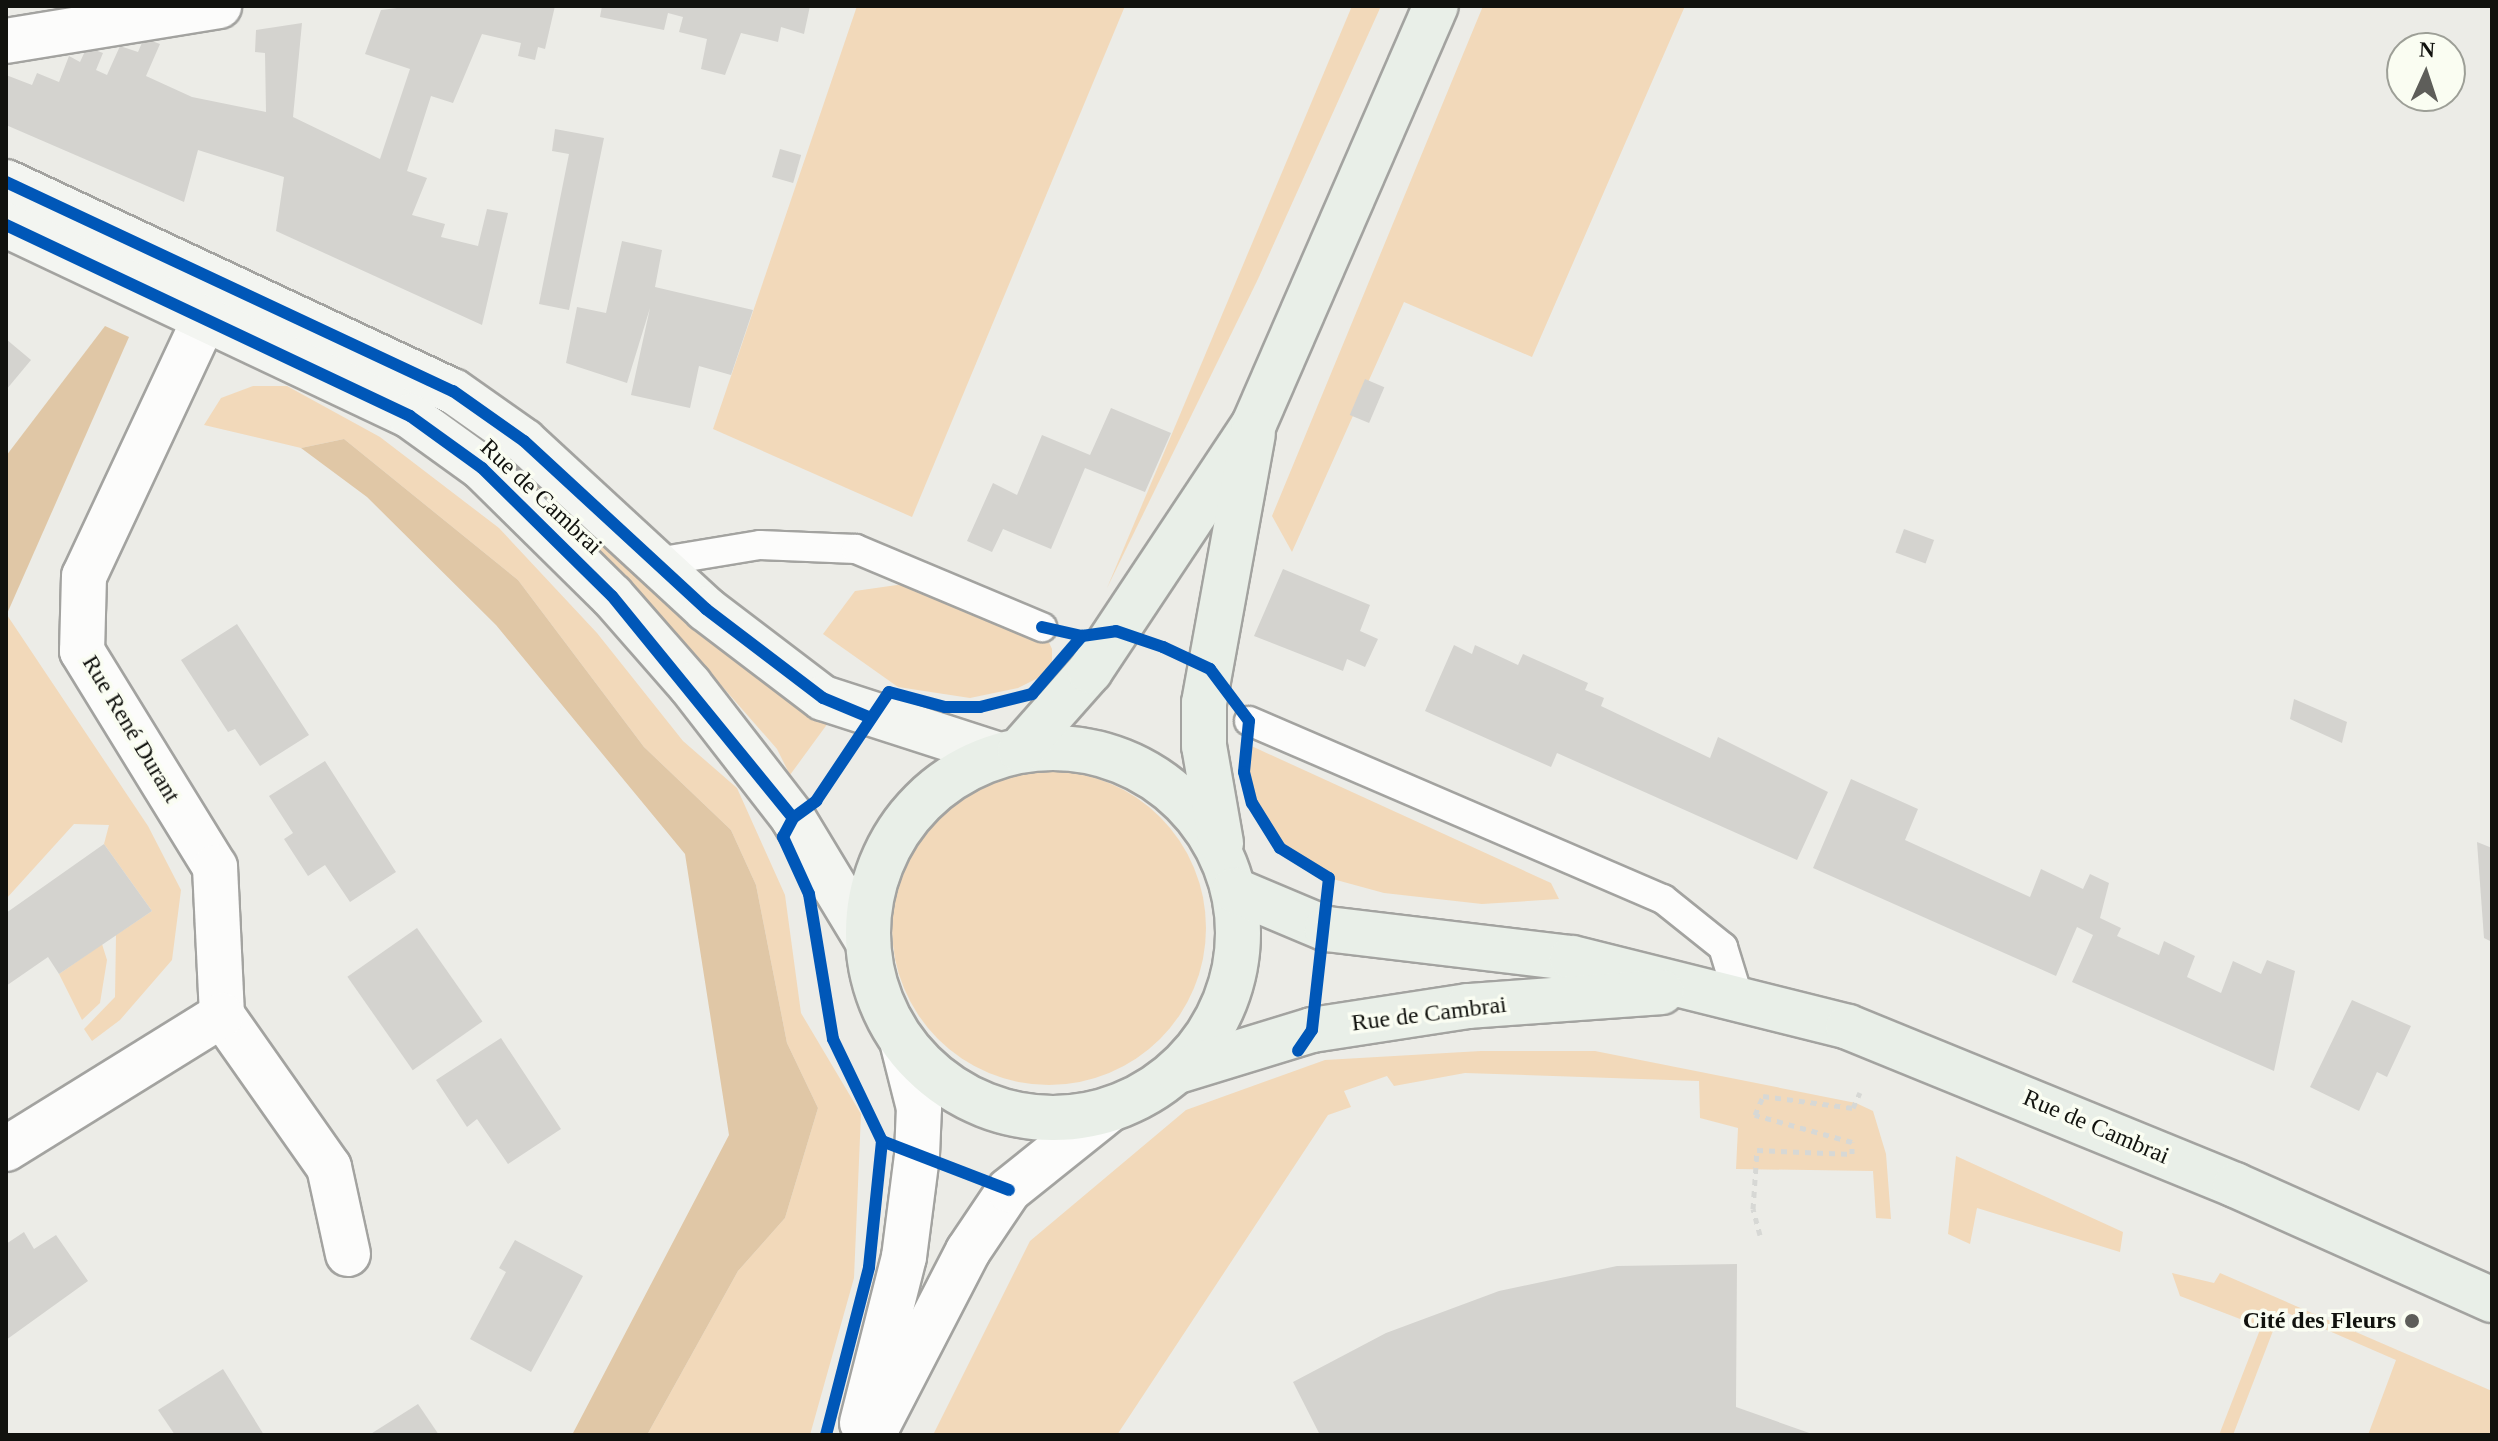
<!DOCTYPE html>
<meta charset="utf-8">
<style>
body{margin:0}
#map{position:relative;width:2498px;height:1441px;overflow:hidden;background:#ecece7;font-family:"Times New Roman",serif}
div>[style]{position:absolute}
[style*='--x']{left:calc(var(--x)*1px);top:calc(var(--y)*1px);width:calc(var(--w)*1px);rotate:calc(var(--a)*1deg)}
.green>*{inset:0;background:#f2d9ba}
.round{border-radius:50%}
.forest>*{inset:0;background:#e0c7a6}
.building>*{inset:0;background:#d4d3cf;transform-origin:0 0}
.path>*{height:5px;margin-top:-2.5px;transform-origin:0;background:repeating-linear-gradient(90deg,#d7d8d5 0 6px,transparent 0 12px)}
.roads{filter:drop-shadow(2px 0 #a3a3a0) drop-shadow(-2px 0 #a3a3a0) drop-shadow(0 2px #a3a3a0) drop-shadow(0 -2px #a3a3a0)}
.service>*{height:28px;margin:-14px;padding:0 14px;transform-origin:14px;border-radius:14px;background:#fcfcfb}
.minor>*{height:44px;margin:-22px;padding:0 22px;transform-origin:22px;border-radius:22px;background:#fcfcfb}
.secondary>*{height:44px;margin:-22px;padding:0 22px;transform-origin:22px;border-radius:22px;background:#f3f5f1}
.primary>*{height:44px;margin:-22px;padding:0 22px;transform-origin:22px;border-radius:22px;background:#e9efe8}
.primary>.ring{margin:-22px;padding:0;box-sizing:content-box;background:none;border:44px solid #e9efe8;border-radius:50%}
.cycleway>*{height:12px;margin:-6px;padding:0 6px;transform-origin:6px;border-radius:6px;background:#0057b8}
.dots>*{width:22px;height:22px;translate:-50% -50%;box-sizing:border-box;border:4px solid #fafdf2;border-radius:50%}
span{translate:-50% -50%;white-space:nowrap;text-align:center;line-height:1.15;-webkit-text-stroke:7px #fafdf2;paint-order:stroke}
.street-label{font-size:24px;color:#11120e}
.poi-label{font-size:24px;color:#11120e;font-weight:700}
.right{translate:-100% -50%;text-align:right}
.frame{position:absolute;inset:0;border:8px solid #11120e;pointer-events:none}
.north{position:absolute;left:2386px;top:32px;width:80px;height:80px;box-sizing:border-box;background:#fafdf2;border:2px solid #9d9f97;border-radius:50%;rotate:3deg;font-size:22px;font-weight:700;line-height:32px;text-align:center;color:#11120e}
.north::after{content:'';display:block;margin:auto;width:28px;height:36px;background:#5e5e5a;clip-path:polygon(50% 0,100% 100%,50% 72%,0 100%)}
</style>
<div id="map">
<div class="green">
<i style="clip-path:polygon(857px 6px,1125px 6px,912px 517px,713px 429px)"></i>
<i style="clip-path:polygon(1352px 6px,1381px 6px,1258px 279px,1107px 588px)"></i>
<i style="clip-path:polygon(1483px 6px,1685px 6px,1532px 357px,1404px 302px,1292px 552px,1272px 516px)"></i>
<i style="clip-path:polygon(330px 345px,487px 434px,770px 681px,828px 723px,790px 775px,777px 749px,659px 614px,558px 508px,481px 444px)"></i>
<i style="clip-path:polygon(253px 386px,287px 386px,380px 437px,499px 528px,597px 633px,683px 741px,737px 788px,785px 895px,801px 1013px,861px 1114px,854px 1278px,810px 1435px,647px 1435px,738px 1271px,785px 1218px,818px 1108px,787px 1043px,756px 885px,731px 830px,644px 747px,518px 580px,344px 439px,301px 448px,204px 425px,221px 398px)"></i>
<i style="clip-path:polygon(897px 585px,952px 588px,1042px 627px,1052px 649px,1052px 671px,1018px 688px,970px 698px,898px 687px,823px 634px,855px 591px)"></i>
<i style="clip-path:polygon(7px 615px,148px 826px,181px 890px,172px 960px,120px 1020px,92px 1041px,84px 1029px,115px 997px,116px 935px,152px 911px,104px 844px,109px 825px,74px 824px,6px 899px)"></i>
<i style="clip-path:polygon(1247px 744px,1551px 883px,1559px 899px,1482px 904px,1384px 893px,1329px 878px,1280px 848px,1252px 803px,1244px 772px)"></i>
<i class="round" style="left:892px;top:771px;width:314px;height:314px"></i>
<i style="clip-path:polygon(102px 944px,107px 960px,100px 1003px,82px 1020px,59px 974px)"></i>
<i style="clip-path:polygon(1481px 1051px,1595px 1051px,1856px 1103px,1873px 1111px,1886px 1154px,1891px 1219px,1876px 1218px,1873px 1171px,1736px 1169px,1738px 1128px,1700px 1118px,1699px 1081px,1465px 1073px,1394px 1086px,1387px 1076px,1344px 1091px,1351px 1107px,1328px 1115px,1117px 1435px,933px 1435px,1030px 1241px,1186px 1110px,1325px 1060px)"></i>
<i style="clip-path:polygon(1956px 1156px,2123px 1232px,2120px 1252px,1977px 1208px,1970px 1244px,1948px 1234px)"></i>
<i style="clip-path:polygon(2172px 1273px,2214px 1283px,2220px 1273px,2492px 1391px,2492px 1435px,2368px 1435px,2396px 1360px,2281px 1310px,2233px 1435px,2219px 1435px,2261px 1327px,2180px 1296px)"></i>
</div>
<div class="forest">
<i style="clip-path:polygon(105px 326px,129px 337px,6px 616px,6px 456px)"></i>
<i style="clip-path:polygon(344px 439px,518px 580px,644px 747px,731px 830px,756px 885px,787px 1043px,818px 1108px,785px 1218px,738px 1271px,647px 1435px,572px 1435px,729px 1135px,685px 854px,496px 625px,367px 497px,301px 448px)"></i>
</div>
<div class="building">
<i style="clip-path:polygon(413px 6px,555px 6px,545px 49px,538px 47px,535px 60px,518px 56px,521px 43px,482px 34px,453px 103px,431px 96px,407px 171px,427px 178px,412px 215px,445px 224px,441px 237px,478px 246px,487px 209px,508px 213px,482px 325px,276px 231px,284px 177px,198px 150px,184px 202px,6px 125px,6px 75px,32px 85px,37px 73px,59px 82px,69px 56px,80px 62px,87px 47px,103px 53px,96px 70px,107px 75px,120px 46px,138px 52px,144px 38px,160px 44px,146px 76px,192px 97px,266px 112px,265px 53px,255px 52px,256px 30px,302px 23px,293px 117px,380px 159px,410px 69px,365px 54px,381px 10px)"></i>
<i style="clip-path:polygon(602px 6px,810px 6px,804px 34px,781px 27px,778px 42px,741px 33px,725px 75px,701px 69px,707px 39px,679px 32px,683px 17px,668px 13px,664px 30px,600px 17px)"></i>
<i style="clip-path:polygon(555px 129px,604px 138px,569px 310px,539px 304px,569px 154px,552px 151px)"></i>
<i style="left:780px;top:149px;width:22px;height:29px;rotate:16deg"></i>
<i style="clip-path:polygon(622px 241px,662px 250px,655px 287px,753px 310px,731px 375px,699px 366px,690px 408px,631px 395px,650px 308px,627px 383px,566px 363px,577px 307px,606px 313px)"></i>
<i style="clip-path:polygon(6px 339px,31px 360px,6px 390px)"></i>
<i style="left:1365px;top:379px;width:21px;height:39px;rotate:23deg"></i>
<i style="clip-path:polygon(1111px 408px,1171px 433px,1145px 492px,1085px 468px,1051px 549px,1003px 529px,992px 552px,967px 541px,993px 483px,1017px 495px,1042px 435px,1090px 455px)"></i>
<i style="left:1904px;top:529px;width:32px;height:25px;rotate:20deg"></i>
<i style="clip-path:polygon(1283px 569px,1370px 605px,1360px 631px,1378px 639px,1365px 667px,1347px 659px,1343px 671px,1254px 636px)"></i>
<i style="clip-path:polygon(237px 624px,309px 735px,260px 766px,235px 729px,228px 732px,181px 660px)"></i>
<i style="clip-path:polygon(1454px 645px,1472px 654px,1475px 645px,1518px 665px,1523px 654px,1588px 683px,1585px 690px,1604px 698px,1601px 706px,1710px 758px,1718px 737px,1828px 792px,1797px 860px,1557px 753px,1551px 767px,1425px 711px)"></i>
<i style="clip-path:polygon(2294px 699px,2347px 722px,2342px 743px,2290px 719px)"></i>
<i style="clip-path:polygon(325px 761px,396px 872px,350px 902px,325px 865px,308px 876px,284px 839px,293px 833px,269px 796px)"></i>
<i style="clip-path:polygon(1851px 779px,1918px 809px,1905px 840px,2030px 897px,2041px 869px,2083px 889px,2090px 874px,2109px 883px,2100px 918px,2121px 928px,2117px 936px,2159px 955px,2164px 941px,2195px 956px,2187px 977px,2221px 993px,2233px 961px,2261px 974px,2267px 960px,2295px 971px,2274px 1071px,2072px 982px,2093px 935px,2077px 927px,2056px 976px,1813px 868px)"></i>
<i style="clip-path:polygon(2477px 842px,2492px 848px,2492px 942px,2484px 938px)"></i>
<i style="clip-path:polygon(104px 844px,152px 911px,59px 974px,48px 957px,6px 986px,6px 913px)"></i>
<i style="left:417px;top:928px;width:114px;height:85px;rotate:55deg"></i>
<i style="clip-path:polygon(2352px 1000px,2411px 1026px,2387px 1077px,2377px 1072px,2359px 1111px,2310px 1087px)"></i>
<i style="clip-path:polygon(501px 1038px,561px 1129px,508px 1164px,477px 1119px,467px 1127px,436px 1080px)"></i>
<i style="clip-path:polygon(24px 1232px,34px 1249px,56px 1235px,88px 1281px,6px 1340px,6px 1244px)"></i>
<i style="clip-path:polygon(515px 1240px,583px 1276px,531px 1372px,470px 1339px,506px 1272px,499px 1268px)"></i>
<i style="clip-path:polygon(1737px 1264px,1736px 1407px,1815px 1435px,1320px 1435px,1293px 1382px,1386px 1333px,1499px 1291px,1617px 1266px)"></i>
<i style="clip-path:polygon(223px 1369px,264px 1435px,175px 1435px,158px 1410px)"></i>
<i style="clip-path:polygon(418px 1404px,439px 1435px,369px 1435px)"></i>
</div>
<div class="path">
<i style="--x:1760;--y:1235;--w:27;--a:-105"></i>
<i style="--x:1753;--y:1209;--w:59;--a:-86.1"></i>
<i style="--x:1757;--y:1150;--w:95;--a:2.4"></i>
<i style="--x:1852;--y:1154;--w:12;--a:-90"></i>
<i style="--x:1852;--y:1142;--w:101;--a:-164.4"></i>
<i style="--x:1755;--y:1115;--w:21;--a:-67"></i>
<i style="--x:1763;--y:1096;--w:91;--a:7.6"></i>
<i style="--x:1853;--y:1108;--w:17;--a:-66"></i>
</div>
<div class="roads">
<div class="service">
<i style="--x:657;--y:562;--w:104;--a:-9.4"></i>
<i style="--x:760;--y:545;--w:96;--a:2.4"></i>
<i style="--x:856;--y:549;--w:202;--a:22.8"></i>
<i style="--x:1249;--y:721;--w:451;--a:23.3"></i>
<i style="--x:1663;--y:899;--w:77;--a:38.7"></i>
<i style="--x:1723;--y:947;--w:54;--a:72.9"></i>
</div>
<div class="minor">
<i style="--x:6;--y:41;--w:216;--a:-9.3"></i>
<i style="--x:206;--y:316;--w:287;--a:115.1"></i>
<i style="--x:84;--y:576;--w:75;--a:91.5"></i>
<i style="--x:82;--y:651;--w:254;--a:58.4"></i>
<i style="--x:215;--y:867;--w:148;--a:87.3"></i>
<i style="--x:222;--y:1015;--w:186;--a:54.9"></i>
<i style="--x:329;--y:1167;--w:89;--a:77.7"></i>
<i style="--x:6;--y:1149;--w:254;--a:-31.8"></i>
<i style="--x:862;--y:1423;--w:171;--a:-75.8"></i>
<i style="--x:904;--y:1257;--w:103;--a:-82.7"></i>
<i style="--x:917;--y:1155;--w:47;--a:-87.6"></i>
<i style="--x:919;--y:1108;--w:69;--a:-104.2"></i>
<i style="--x:873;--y:1435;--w:207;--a:-62.7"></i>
<i style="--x:968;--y:1251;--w:73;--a:-56.1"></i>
<i style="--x:1009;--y:1190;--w:128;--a:-38.7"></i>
</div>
<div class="secondary">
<i style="--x:6;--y:182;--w:493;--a:25.1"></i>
<i style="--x:453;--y:391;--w:87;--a:35.2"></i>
<i style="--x:524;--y:441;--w:248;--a:42.7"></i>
<i style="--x:706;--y:609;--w:147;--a:37.3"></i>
<i style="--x:823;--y:698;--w:185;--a:17.9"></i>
<i style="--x:6;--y:225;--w:447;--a:25.3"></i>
<i style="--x:410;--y:416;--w:89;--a:35.8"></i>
<i style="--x:482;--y:468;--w:182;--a:44.6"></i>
<i style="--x:612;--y:596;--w:118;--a:48.8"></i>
<i style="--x:690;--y:685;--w:168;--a:52.2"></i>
<i style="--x:793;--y:818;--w:145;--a:58.8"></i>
</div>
<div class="primary">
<i class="ring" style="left:868px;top:748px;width:326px;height:326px"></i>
<i style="--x:1020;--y:750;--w:106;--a:-48.5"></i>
<i style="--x:1090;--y:671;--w:296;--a:-56.4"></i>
<i style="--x:1254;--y:424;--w:456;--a:-66.5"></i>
<i style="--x:1221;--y:843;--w:98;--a:-99.9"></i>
<i style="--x:1204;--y:746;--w:43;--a:-90"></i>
<i style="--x:1204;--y:703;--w:273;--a:-79.7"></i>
<i style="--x:1234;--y:890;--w:101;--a:22.8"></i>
<i style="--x:1327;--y:929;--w:247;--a:6.8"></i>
<i style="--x:1572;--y:958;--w:284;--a:14"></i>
<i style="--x:1848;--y:1027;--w:418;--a:22.2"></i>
<i style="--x:2235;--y:1185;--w:282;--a:24.1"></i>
<i style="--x:1178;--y:1071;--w:140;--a:-17"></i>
<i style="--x:1312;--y:1030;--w:158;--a:-8.7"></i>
<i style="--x:1468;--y:1006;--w:194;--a:-4.1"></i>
</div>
</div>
<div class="cycleway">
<i style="--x:6;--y:182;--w:493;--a:25.1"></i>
<i style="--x:453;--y:391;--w:87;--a:35.2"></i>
<i style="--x:524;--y:441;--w:248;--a:42.7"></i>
<i style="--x:706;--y:609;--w:147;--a:37.3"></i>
<i style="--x:823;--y:698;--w:52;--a:22.6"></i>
<i style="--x:6;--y:225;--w:447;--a:25.3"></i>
<i style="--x:410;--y:416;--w:89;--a:35.8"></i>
<i style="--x:482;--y:468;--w:182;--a:44.6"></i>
<i style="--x:612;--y:596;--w:286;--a:50.8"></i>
<i style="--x:1042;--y:627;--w:41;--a:12.7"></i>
<i style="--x:1082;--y:636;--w:34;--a:-8"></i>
<i style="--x:1116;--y:631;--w:50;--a:18.8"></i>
<i style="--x:1163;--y:647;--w:52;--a:25.1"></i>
<i style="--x:1210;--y:669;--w:65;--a:53.1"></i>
<i style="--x:1249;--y:721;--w:51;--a:95.6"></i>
<i style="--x:1244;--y:772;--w:32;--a:76"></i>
<i style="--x:1252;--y:803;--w:53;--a:58.1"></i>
<i style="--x:1280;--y:848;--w:57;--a:31.5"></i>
<i style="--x:1329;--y:878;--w:153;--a:96.4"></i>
<i style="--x:1312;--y:1030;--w:25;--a:124"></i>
<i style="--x:882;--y:1141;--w:136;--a:21.1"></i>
<i style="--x:826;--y:1435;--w:173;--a:-75.6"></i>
<i style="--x:869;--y:1267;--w:127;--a:-84.1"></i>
<i style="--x:882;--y:1141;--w:113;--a:-115.7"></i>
<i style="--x:833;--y:1039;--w:147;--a:-99.4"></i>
<i style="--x:809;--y:894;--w:63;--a:-114.5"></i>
<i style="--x:783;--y:837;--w:21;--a:-62"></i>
<i style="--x:793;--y:818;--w:29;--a:-36"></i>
<i style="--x:816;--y:801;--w:131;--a:-56.2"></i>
<i style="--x:889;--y:692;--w:58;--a:15"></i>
<i style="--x:945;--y:707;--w:35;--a:0"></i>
<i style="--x:980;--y:707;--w:54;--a:-14"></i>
<i style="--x:1032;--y:694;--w:77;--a:-49.2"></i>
</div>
<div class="dots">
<i style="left:2412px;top:1321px;background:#5e5e5a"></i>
</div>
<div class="street-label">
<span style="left:541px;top:497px;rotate:43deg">Rue de Cambrai</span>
<span style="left:131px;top:729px;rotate:59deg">Rue René Durant</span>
<span style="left:1429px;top:1014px;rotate:-7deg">Rue de Cambrai</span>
<span style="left:2096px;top:1127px;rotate:23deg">Rue de Cambrai</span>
</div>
<div class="poi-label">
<span class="right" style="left:2396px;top:1321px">Cité des Fleurs</span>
</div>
<div class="frame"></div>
<div class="north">N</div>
</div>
